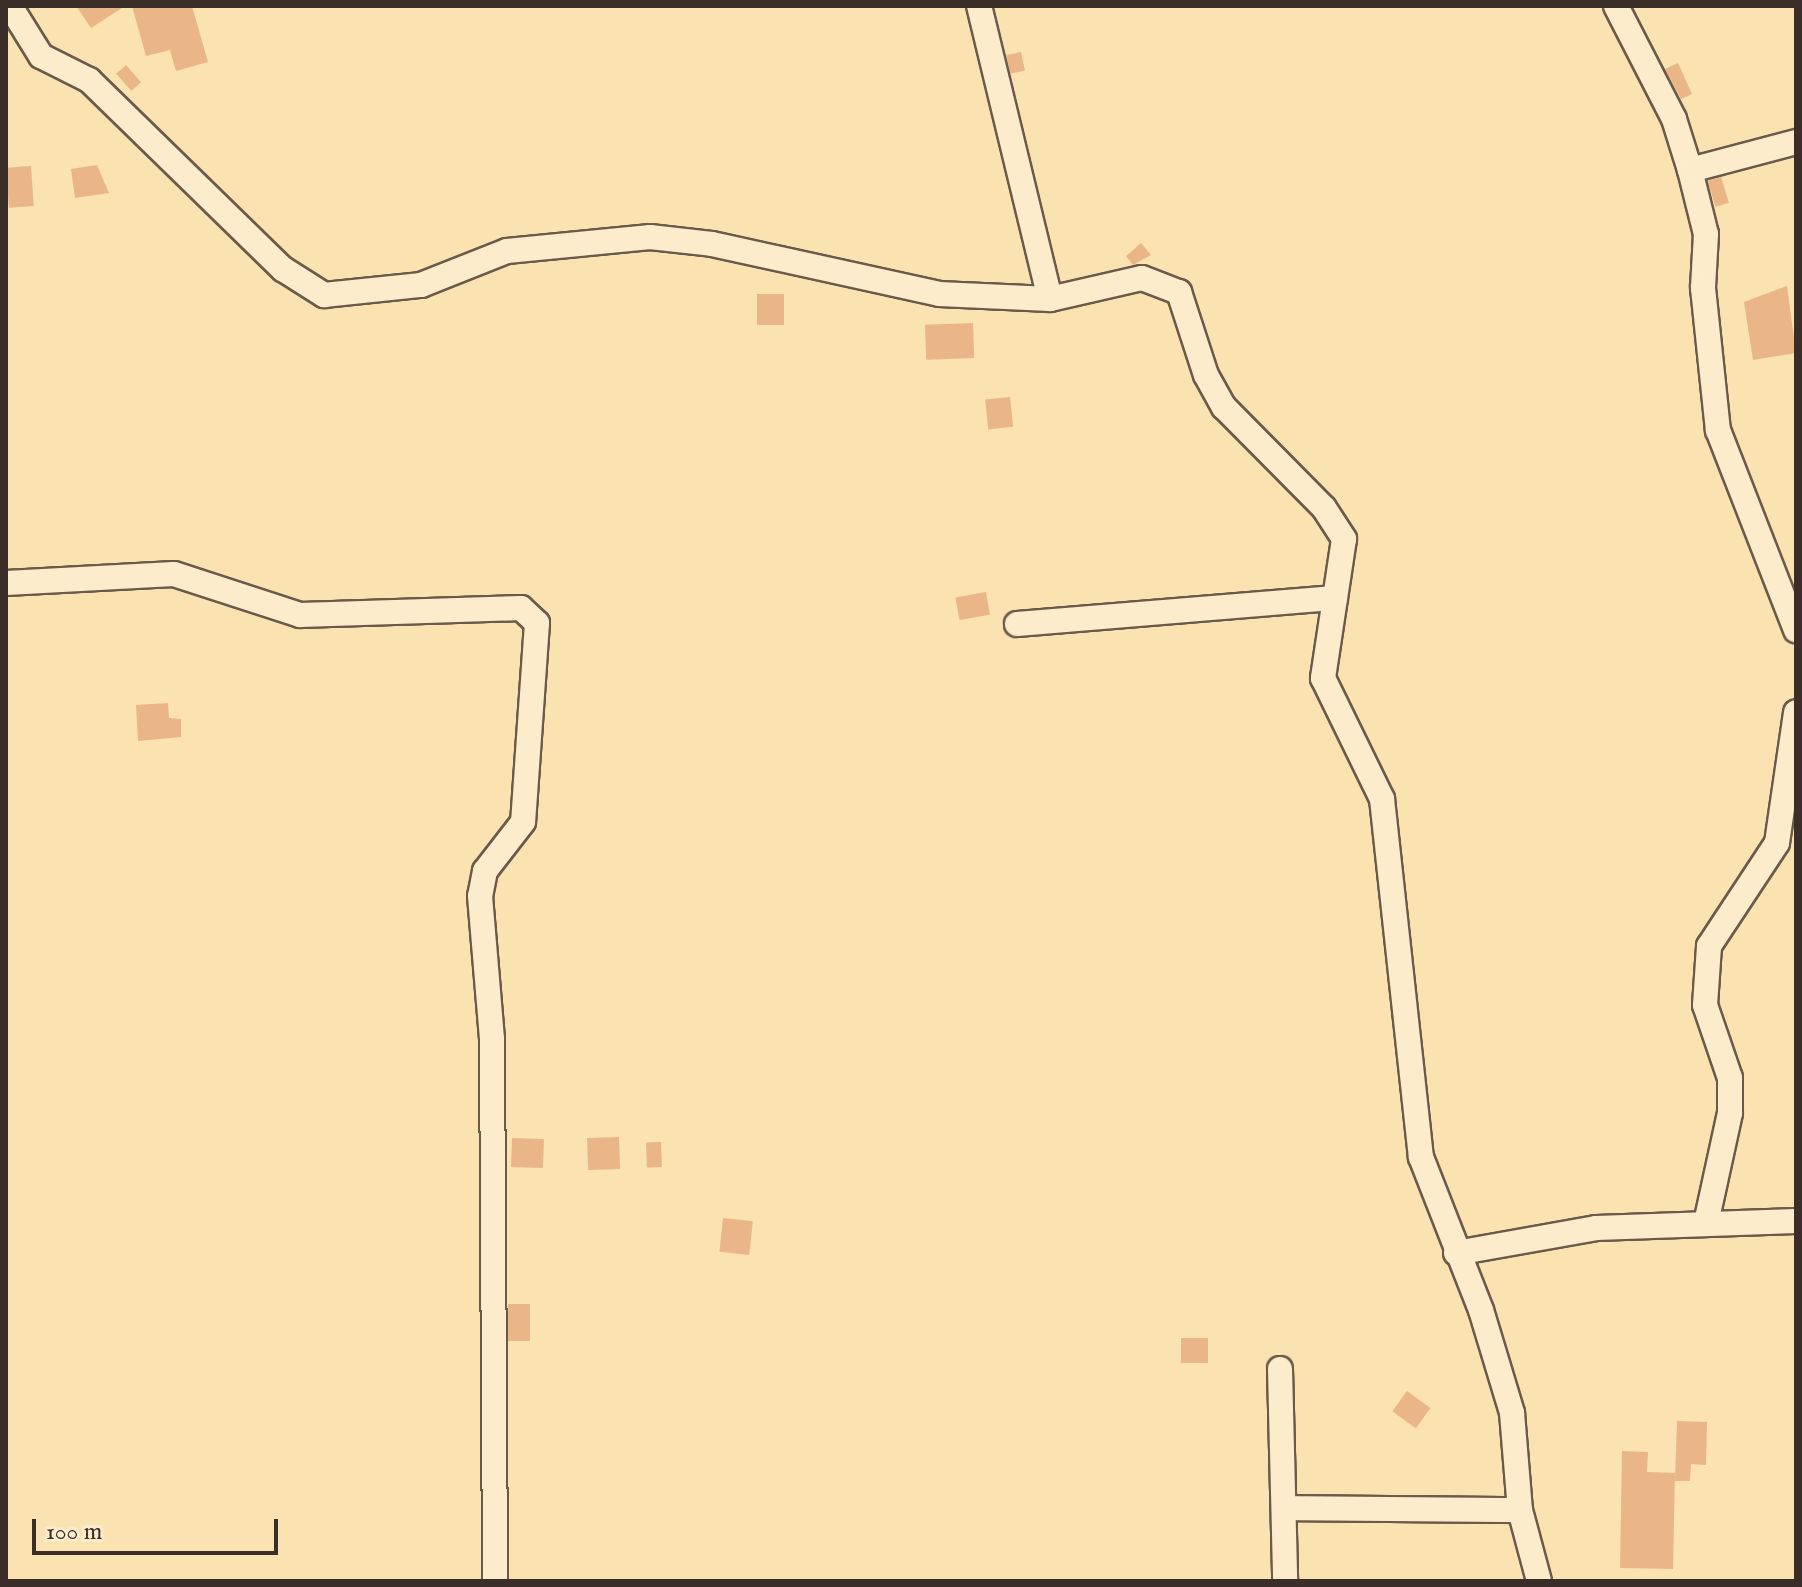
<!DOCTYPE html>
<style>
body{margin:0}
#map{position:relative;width:1802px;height:1587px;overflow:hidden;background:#fae2b1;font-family:"IM FELL English",serif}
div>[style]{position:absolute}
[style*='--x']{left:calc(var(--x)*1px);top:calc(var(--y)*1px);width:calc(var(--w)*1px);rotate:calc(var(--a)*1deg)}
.building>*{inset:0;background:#eab687;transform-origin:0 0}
.roads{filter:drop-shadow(2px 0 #6b5a4a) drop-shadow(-2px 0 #6b5a4a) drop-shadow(0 2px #6b5a4a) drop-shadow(0 -2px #6b5a4a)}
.minor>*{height:24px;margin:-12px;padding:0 12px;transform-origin:12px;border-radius:12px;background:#fceccc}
span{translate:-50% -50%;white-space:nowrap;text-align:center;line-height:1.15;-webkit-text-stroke:8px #fceccc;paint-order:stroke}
.frame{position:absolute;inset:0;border:8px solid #3b2d27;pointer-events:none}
.scale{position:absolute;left:32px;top:1519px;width:246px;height:36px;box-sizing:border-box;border:4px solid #3b2d27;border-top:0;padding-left:10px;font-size:24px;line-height:28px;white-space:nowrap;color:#3b2d27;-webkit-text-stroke:6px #fceccc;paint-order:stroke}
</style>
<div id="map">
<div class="building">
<i style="clip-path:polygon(76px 6px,125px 6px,91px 28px)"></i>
<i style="clip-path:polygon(132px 6px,192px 6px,208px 62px,176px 71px,170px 50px,146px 56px)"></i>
<i style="left:1021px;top:52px;width:19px;height:15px;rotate:78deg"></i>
<i style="clip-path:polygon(1678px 63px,1692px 94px,1681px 99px,1665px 69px)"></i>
<i style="left:126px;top:65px;width:23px;height:13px;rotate:49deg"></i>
<i style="clip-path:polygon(97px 165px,109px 193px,75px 198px,71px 169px)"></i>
<i style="left:31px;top:166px;width:40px;height:25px;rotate:86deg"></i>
<i style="left:1721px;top:177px;width:27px;height:14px;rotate:73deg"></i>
<i style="clip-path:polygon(1141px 243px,1151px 255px,1133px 265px,1126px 256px)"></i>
<i style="clip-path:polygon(1787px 286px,1796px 353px,1753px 360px,1744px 302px)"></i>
<i style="left:757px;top:294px;width:27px;height:31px"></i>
<i style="left:973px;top:323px;width:35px;height:48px;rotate:88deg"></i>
<i style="left:1010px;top:397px;width:30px;height:25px;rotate:84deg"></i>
<i style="left:986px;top:592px;width:23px;height:31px;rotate:80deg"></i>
<i style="clip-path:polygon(168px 703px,169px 718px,181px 719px,181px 737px,138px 741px,136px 705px)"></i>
<i style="left:619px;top:1137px;width:32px;height:32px;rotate:88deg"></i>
<i style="left:512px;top:1138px;width:32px;height:29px;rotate:2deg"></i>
<i style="left:661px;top:1142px;width:25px;height:15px;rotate:88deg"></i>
<i style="left:723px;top:1218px;width:30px;height:34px;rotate:6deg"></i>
<i style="left:508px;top:1304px;width:22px;height:37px"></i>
<i style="left:1181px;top:1338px;width:27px;height:25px"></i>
<i style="left:1407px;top:1391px;width:29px;height:25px;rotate:36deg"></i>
<i style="clip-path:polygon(1677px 1421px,1707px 1422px,1706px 1465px,1691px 1464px,1690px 1481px,1675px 1481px)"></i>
<i style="clip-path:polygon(1622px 1451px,1648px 1452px,1647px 1472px,1675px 1473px,1673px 1569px,1620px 1568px)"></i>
</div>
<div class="roads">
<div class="minor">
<i style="--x:10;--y:6;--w:59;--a:58.2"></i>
<i style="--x:41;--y:56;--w:54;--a:26.6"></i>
<i style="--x:89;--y:80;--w:271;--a:44.3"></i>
<i style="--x:283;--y:269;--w:49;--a:32.4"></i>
<i style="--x:324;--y:295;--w:98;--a:-5.9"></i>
<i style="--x:421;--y:285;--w:92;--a:-21.6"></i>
<i style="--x:507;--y:251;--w:144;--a:-5.6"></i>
<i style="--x:650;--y:237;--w:62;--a:6.4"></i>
<i style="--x:712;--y:244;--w:232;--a:12.4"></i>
<i style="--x:939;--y:294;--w:111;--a:2.6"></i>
<i style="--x:1050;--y:299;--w:301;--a:-103.6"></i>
<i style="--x:1616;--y:6;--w:127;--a:62.8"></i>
<i style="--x:1674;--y:119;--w:53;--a:72.6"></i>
<i style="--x:1690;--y:170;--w:66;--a:76"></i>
<i style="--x:1706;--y:234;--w:54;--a:93.2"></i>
<i style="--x:1703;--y:288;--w:143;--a:84"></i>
<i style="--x:1718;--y:430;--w:215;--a:68.7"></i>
<i style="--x:1690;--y:170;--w:110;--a:-14.8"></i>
<i style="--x:1050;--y:299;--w:94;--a:-12.9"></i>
<i style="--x:1142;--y:278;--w:40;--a:21"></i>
<i style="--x:1179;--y:292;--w:87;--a:72"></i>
<i style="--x:1206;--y:375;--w:37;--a:61"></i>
<i style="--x:1224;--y:407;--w:142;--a:45.3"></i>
<i style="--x:1324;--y:508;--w:37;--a:57"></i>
<i style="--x:1344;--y:539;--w:141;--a:98.6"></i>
<i style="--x:1323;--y:678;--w:135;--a:64"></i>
<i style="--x:1382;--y:799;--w:360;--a:83.8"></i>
<i style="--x:1421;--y:1157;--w:164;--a:68.6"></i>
<i style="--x:1481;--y:1310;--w:108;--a:73.2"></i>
<i style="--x:1512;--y:1413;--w:97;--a:85.3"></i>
<i style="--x:1520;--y:1510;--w:73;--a:75"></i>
<i style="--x:6;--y:583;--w:168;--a:-3.1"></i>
<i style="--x:174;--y:574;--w:133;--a:18"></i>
<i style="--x:300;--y:615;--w:221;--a:-1.8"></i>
<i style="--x:521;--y:608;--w:22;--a:43"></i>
<i style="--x:537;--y:623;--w:199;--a:94"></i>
<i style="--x:523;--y:822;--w:62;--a:127.8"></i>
<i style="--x:485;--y:871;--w:25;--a:101"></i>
<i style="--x:480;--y:896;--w:144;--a:85.2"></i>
<i style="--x:492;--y:1039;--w:542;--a:89.68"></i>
<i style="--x:1017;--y:624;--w:319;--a:-4.7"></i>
<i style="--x:1706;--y:1223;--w:113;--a:-77.7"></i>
<i style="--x:1730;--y:1113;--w:35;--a:-90"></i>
<i style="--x:1730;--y:1078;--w:77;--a:-108.9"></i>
<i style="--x:1705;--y:1005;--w:59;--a:-86.1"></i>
<i style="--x:1709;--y:946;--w:123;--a:-56.6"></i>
<i style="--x:1777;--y:843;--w:132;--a:-81.7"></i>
<i style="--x:1456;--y:1253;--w:142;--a:-10.1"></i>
<i style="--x:1596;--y:1228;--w:200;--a:-2"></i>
<i style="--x:1280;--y:1369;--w:212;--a:88.6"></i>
<i style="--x:1286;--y:1508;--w:234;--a:0.5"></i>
</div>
</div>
<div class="frame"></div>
<div class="scale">100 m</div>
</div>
